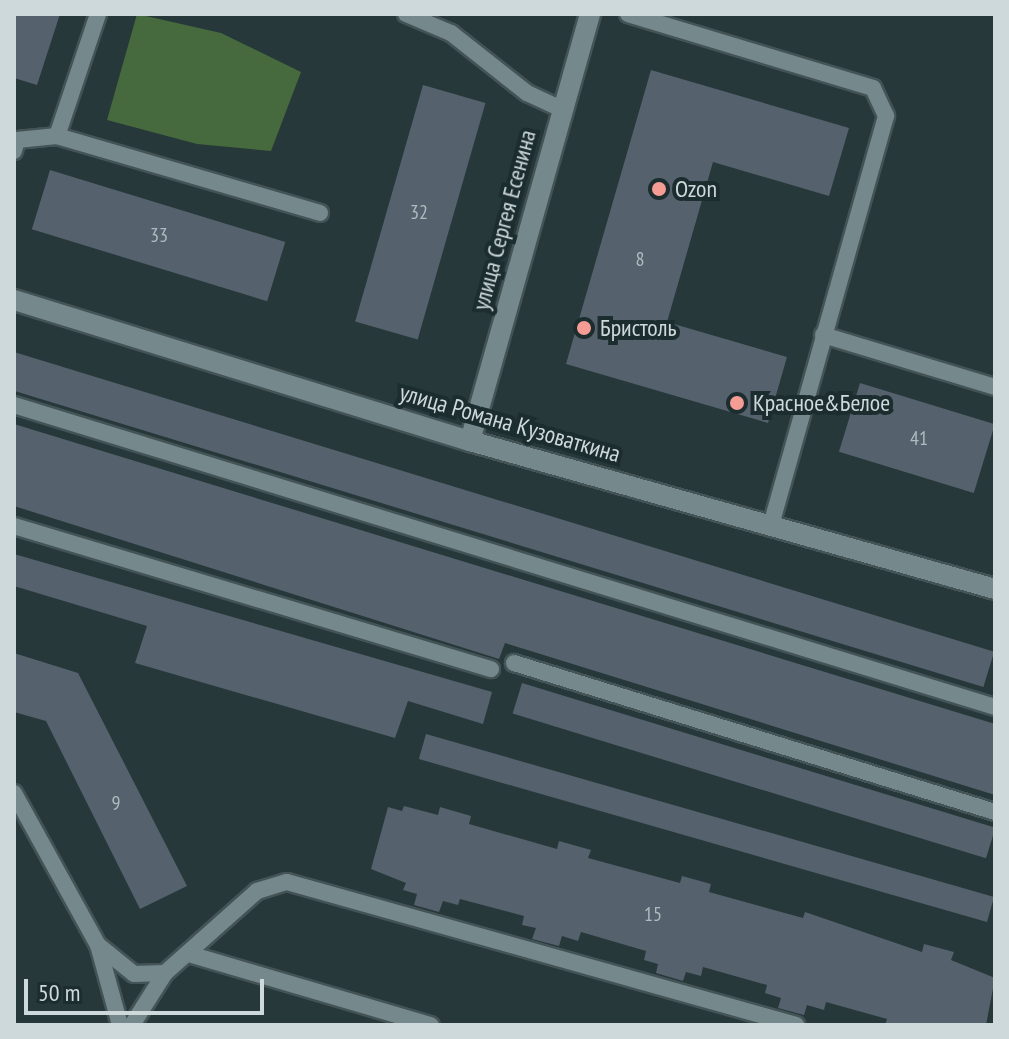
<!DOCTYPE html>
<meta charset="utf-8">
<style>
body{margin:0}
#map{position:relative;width:1009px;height:1039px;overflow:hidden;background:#26383a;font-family:"PT Sans Narrow",sans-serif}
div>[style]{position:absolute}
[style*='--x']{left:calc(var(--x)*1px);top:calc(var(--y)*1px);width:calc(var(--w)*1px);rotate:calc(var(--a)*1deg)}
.green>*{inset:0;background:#46693d}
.building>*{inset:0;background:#55616c;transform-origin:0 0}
.roads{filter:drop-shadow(2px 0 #445356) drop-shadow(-2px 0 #445356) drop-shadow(0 2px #445356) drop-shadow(0 -2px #445356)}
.lane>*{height:16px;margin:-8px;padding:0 8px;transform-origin:8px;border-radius:8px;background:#75898c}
.street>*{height:20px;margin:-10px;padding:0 10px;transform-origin:10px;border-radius:10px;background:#75898c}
.secondary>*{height:20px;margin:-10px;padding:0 10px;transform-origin:10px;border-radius:10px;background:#75898c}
.dots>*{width:22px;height:22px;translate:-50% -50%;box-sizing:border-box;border:4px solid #1c2d30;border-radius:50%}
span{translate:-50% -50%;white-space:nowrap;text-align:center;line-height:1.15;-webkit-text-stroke:8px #1c2d30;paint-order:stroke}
.number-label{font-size:20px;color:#b0bbbf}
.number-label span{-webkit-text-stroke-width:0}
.poi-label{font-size:24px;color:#ced9db}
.left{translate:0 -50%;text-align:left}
.street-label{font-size:24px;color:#ced9db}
.frame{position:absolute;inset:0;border:16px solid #ced9db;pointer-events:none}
.scale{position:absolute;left:24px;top:979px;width:240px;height:36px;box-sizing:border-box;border:4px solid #ced9db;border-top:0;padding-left:10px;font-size:24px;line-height:28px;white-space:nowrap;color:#ced9db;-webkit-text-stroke:6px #1c2d30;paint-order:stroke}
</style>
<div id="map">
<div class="green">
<i style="clip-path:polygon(137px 14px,221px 33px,301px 72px,271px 151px,197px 144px,107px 120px)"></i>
</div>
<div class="building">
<i style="clip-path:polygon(14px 14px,60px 14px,37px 85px,14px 78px)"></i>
<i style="clip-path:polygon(651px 70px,849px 128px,829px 196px,713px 162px,667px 322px,787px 357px,768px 423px,566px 364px)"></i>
<i style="left:423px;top:85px;width:65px;height:246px;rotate:16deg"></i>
<i style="left:50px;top:170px;width:246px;height:62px;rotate:17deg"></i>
<i style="left:14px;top:352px;width:1025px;height:37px;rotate:17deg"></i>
<i style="left:860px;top:383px;width:141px;height:72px;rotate:17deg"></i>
<i style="clip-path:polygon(14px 424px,995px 724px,995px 795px,505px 643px,499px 659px,14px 506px)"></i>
<i style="clip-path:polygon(14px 554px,492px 692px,483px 724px,408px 701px,395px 738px,135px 663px,147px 626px,14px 586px)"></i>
<i style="clip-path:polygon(14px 653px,78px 673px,187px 886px,140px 909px,46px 721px,14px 712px)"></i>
<i style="left:522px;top:683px;width:495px;height:32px;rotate:17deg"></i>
<i style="left:426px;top:734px;width:591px;height:26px;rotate:16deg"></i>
<i style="clip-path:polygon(404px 806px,438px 815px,440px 807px,471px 816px,469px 824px,557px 849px,559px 841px,591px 850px,588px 858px,680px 883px,682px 876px,711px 884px,709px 892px,803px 918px,805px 912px,922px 952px,924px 944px,954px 952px,951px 960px,995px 978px,986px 1025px,885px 1025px,887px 1019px,826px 1002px,824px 1010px,807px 1005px,804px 1015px,778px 1008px,781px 998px,765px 993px,767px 985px,703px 967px,701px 976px,686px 972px,683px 981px,656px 973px,658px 964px,644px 960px,646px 951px,581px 932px,578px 941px,562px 936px,559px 946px,532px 939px,536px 928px,522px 925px,524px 916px,460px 899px,458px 905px,443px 901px,439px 912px,414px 905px,417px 894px,403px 890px,406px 883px,371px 869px,388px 807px,402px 811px)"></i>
</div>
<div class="roads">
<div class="lane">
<i style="--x:406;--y:14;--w:49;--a:22.9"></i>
<i style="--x:451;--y:33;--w:97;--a:38.3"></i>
<i style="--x:527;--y:93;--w:38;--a:25"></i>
<i style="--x:628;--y:14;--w:256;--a:16.8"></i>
<i style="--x:873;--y:88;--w:31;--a:65"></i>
<i style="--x:886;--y:116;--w:424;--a:105.7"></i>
<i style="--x:57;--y:136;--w:274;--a:16.3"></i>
<i style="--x:14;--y:151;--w:11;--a:-75"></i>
<i style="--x:17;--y:140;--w:40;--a:-5.7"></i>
<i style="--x:57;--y:136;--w:129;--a:-71.4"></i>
<i style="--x:823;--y:335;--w:180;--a:16.8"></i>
<i style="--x:14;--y:405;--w:1026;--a:17.11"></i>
<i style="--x:14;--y:526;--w:498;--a:16.7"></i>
<i style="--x:514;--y:663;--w:504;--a:17.21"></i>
<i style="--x:14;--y:793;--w:174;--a:61.1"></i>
<i style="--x:98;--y:945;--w:83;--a:74.6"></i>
<i style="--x:98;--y:945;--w:46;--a:38.9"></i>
<i style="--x:134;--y:974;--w:31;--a:-2"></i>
<i style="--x:165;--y:973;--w:123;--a:-41.7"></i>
<i style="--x:257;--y:891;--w:31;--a:-17"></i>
<i style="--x:287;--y:882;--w:529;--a:15.69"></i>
<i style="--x:189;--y:954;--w:252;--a:16.4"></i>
<i style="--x:132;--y:1025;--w:62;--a:-57.6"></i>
</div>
<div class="street">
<i style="--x:470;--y:441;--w:444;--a:-74.3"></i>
</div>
<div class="secondary">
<i style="--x:14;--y:300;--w:477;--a:17.2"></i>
<i style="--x:470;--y:441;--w:545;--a:15.74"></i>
</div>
</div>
<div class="dots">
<i style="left:659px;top:189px;background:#f59c95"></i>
<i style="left:584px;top:328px;background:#f59c95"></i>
<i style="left:737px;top:403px;background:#f59c95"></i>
</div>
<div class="number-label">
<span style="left:419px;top:212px">32</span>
<span style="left:159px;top:235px">33</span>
<span style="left:640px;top:259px">8</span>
<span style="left:919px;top:438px">41</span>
<span style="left:116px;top:803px">9</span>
<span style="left:653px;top:914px">15</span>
</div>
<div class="poi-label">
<span class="left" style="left:675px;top:189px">Ozon</span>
<span class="left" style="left:600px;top:328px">Бристоль</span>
<span class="left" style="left:753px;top:403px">Красное&amp;Белое</span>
</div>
<div class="street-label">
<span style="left:504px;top:220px;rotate:-75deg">улица Сергея Есенина</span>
<span style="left:510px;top:423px;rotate:16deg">улица Романа Кузоваткина</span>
</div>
<div class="frame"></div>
<div class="scale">50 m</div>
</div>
